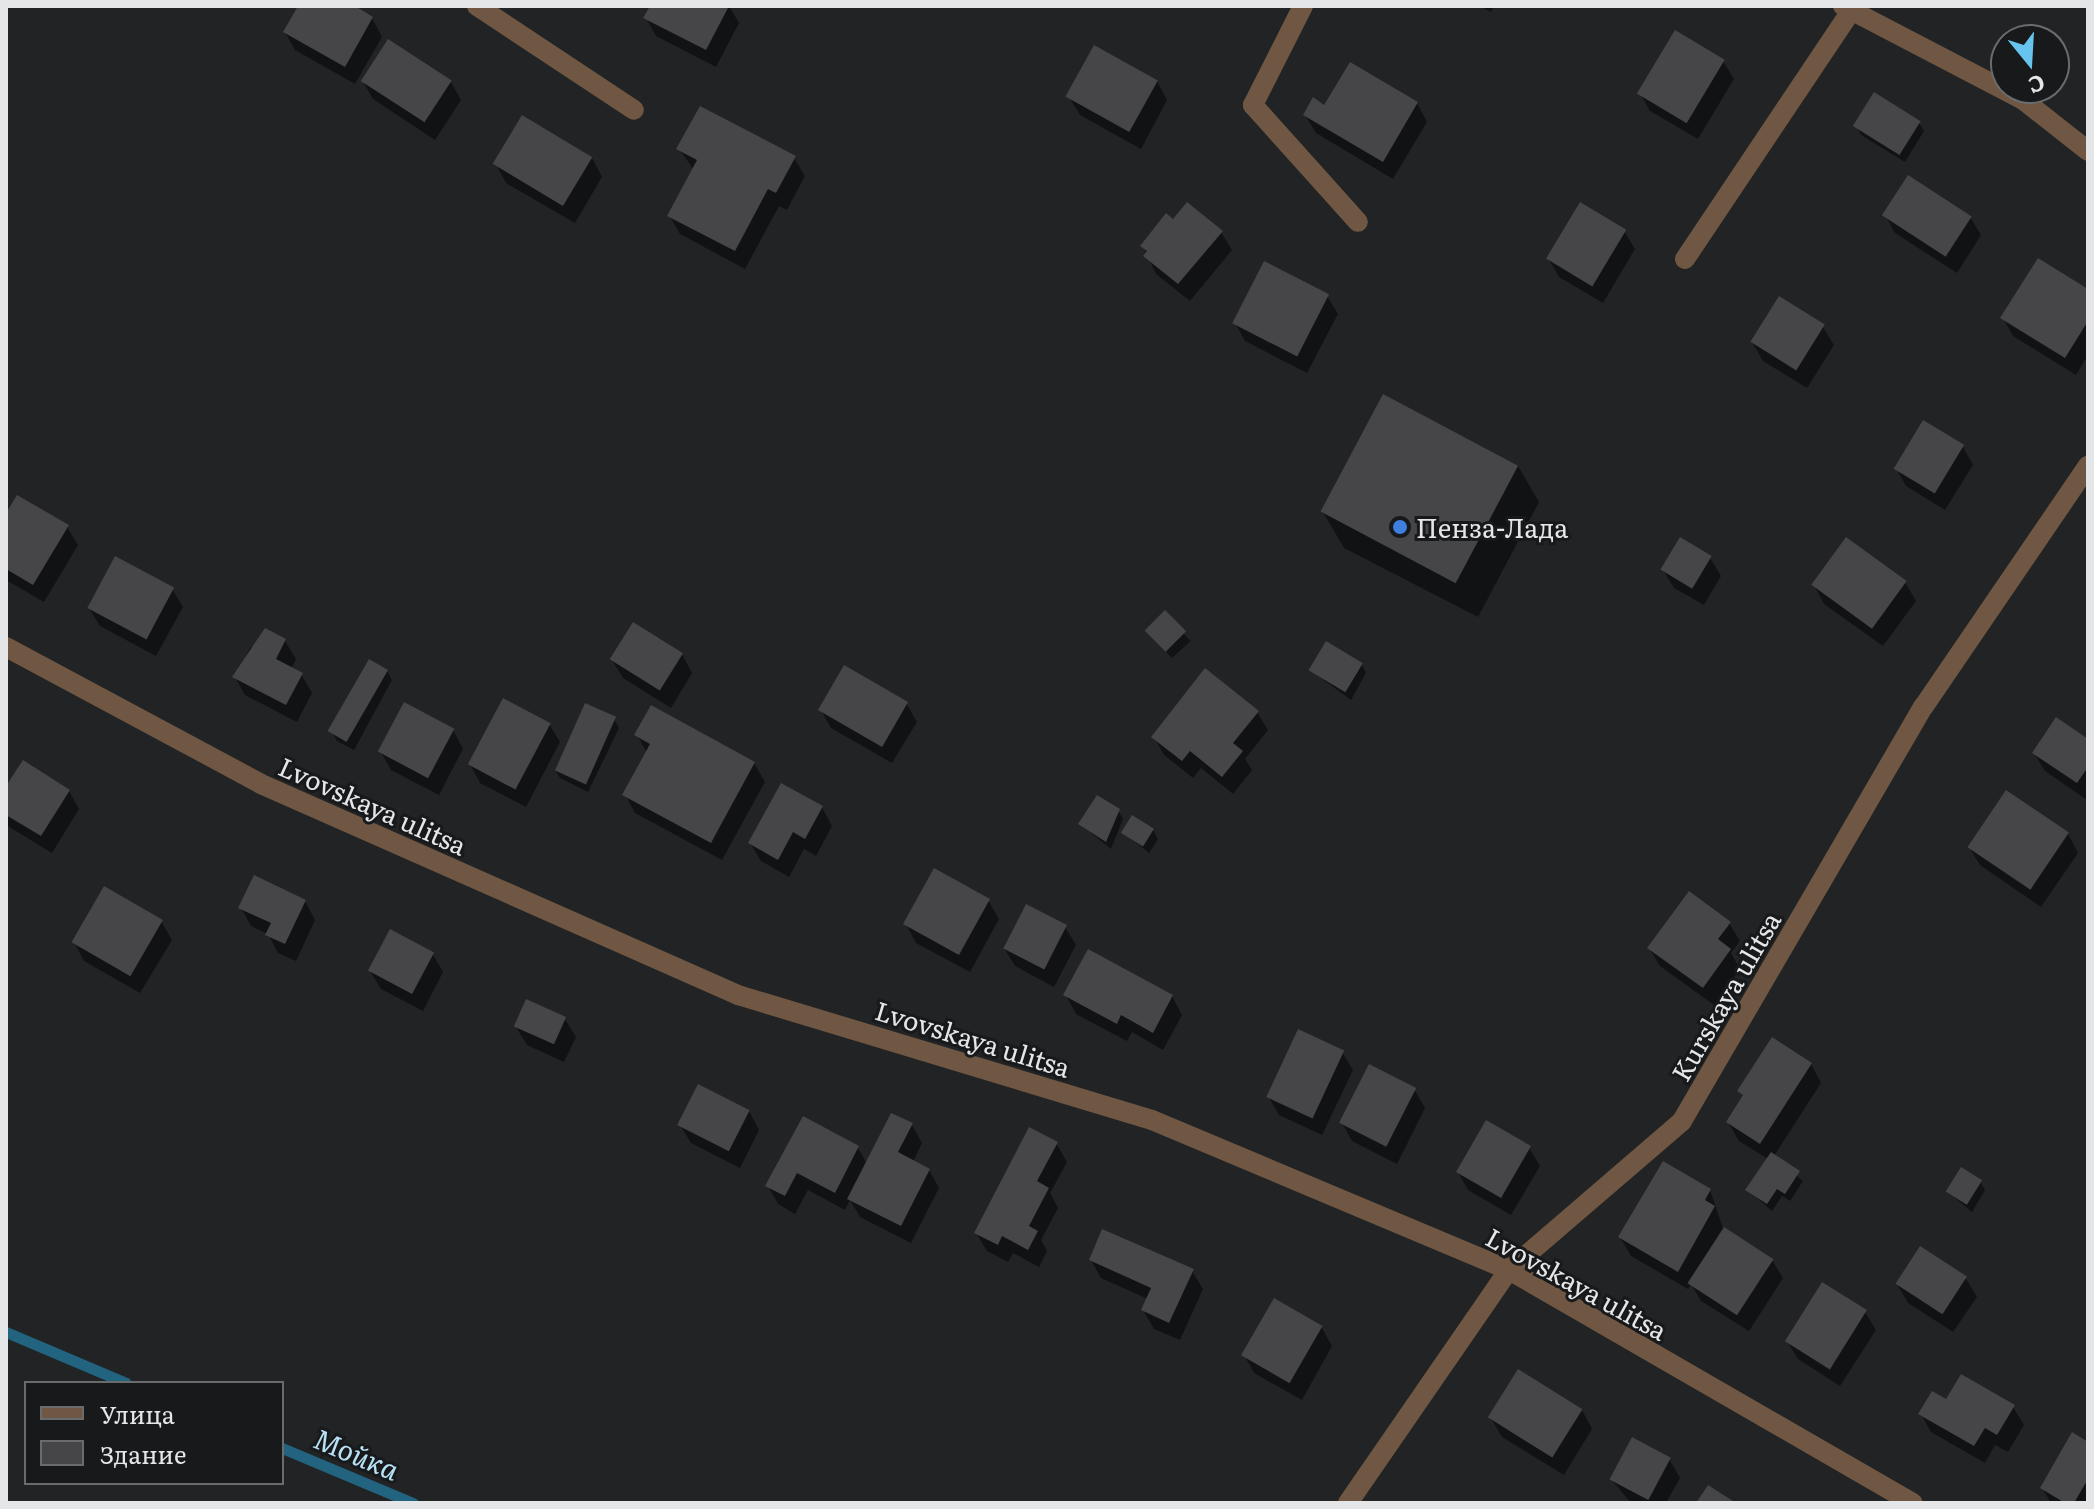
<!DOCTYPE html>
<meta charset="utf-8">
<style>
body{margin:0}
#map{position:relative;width:2094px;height:1509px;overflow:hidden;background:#212324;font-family:Literata,serif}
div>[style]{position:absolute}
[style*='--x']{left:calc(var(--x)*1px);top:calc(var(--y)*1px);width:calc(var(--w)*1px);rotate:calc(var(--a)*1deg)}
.shadow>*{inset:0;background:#0007;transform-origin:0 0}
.stream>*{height:11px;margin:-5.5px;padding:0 5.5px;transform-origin:5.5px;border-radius:5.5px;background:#226380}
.building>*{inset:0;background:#464548;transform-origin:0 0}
.minor>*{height:20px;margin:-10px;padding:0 10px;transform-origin:10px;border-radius:10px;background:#705743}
.dots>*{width:22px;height:22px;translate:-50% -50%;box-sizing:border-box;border:4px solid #18191b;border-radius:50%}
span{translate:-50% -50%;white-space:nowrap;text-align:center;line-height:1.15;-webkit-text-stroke:6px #18191b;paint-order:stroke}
.poi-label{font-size:26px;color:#e5e6e7}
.left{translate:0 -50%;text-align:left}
.street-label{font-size:26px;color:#e5e6e7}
.water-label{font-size:28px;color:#b8e1f6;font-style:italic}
.frame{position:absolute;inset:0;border:8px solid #e5e6e7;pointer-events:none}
.legend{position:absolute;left:24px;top:1381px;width:260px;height:104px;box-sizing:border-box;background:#18191b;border:2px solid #6a6b6d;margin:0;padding:10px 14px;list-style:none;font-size:24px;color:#e5e6e7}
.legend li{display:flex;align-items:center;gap:16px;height:40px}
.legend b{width:40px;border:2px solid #6a6b6d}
.north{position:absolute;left:1990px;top:24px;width:80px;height:80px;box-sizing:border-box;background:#18191b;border:2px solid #6a6b6d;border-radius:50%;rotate:162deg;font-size:22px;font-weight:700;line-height:32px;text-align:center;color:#e5e6e7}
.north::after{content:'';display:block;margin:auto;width:28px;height:36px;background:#66c4ef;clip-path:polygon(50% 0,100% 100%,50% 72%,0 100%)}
</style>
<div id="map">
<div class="shadow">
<i style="clip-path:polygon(300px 6px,351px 6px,372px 18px,382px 37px,355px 84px,295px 50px,285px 32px)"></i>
<i style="clip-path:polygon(652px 6px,729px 6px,739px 23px,716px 67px,656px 36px,646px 18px)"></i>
<i style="clip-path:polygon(1479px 6px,1494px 6px,1491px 12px)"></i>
<i style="clip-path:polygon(1723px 61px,1734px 79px,1698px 139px,1650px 111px,1640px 93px)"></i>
<i style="clip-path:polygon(362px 80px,451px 82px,461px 100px,435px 140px,373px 99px)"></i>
<i style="clip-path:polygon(1157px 81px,1167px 100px,1141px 149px,1080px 115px,1069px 97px)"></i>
<i style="clip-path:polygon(1417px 103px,1427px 122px,1393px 179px,1316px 133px,1305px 115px,1325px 107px)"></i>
<i style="clip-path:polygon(1919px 123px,1924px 131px,1905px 162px,1861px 135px,1856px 126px)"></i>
<i style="clip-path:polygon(679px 149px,794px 158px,805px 176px,787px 210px,779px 206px,745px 269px,680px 234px,669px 215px,694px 170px)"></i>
<i style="clip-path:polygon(592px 158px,602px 177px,575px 223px,506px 183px,496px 164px)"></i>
<i style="clip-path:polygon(1885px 215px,1970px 217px,1981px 235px,1957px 273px,1895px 233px)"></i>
<i style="clip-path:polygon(1174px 222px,1221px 232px,1232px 250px,1190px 301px,1156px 274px,1143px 246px)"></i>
<i style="clip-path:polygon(1624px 231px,1635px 249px,1603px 303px,1559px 277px,1548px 258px)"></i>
<i style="clip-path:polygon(2088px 291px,2088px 355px,2076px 375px,2013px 336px,2003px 318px)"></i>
<i style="clip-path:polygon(1327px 296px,1338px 314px,1307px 373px,1245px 341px,1235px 323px)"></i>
<i style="clip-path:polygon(1823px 327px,1834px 345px,1807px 388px,1763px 361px,1752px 342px)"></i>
<i style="clip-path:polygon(1963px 447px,1973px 465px,1945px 510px,1906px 486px,1896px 468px)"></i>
<i style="clip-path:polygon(1518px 466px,1539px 502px,1478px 617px,1344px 548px,1323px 512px)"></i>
<i style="clip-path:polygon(6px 517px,67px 527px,78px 545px,44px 602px,6px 580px)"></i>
<i style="clip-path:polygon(1710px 558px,1721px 576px,1704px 605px,1674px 588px,1663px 570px)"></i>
<i style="clip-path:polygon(1905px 582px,1916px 601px,1883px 646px,1824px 604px,1814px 585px)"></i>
<i style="clip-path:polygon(172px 589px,183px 607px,156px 656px,100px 626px,89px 608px)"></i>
<i style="left:1165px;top:613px;width:38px;height:25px;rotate:48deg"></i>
<i style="clip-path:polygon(285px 641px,296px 659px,291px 669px,301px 674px,312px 693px,297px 722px,245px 695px,235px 677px,250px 648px)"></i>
<i style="clip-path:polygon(682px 654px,692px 673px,671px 708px,623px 678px,612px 660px)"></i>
<i style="clip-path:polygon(1362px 665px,1366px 673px,1351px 700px,1310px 670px)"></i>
<i style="clip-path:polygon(387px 671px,392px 680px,354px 750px,337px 741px,332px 732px)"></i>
<i style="clip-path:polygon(906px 703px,917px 722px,892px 763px,831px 728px,821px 710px)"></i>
<i style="clip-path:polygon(1257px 712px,1268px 730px,1245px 759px,1252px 770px,1233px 794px,1201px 768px,1193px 778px,1164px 755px,1154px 737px)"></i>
<i style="clip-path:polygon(614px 719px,619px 728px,588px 792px,560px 778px,555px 770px)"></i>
<i style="clip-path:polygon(549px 724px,560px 742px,526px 807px,480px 783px,470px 764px)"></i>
<i style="clip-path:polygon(453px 730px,463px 749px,439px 795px,391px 770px,381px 752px)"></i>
<i style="clip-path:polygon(637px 735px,754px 763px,765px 782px,722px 860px,635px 813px,625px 794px,647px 753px)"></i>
<i style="clip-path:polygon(2088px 741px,2088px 800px,2087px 800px,2045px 771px,2034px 753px)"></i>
<i style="clip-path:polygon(6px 790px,69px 791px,79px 809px,52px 853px,6px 825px)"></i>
<i style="clip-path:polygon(822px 807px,832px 826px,816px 856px,804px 849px,789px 877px,761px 861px,750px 843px)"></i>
<i style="clip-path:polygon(1118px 810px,1123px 819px,1111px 849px,1080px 824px)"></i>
<i style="clip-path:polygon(1153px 830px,1158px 839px,1149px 853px,1124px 833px)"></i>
<i style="clip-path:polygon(2068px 834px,2078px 853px,2041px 907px,1980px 865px,1969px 847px)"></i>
<i style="clip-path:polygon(988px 900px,999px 919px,970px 972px,916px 943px,906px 924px)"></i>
<i style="clip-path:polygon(305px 901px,315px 920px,296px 961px,278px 953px,268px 934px,251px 926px,241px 908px)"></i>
<i style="clip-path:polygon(161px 921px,172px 940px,140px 993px,84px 961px,74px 942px)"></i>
<i style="clip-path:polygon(1729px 923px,1740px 941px,1731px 953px,1740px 969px,1714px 1005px,1660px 966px,1649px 948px)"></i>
<i style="clip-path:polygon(1065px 927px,1076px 945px,1054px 987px,1015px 966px,1004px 948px)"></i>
<i style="clip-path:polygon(432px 953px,443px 972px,423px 1011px,381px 989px,370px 971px)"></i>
<i style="clip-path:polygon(1066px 995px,1172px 996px,1182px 1015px,1163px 1050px,1132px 1032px,1127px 1041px,1076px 1014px)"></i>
<i style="clip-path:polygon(565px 1019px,576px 1037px,564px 1062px,527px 1045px,516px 1027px)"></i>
<i style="clip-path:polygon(1342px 1052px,1353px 1070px,1322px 1135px,1279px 1115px,1268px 1096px)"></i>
<i style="clip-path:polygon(1811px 1064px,1821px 1083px,1774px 1156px,1803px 1181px,1790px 1201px,1782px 1196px,1772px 1211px,1748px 1190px,1768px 1159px,1739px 1141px,1728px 1122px,1744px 1098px,1740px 1091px)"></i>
<i style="clip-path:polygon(1414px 1089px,1425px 1108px,1397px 1164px,1352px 1141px,1342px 1123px)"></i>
<i style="clip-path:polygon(749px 1111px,759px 1130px,740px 1168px,691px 1143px,680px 1125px)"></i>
<i style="clip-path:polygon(803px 1119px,858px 1148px,867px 1164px,912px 1125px,922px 1143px,913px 1162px,929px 1170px,939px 1188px,911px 1243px,860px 1217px,850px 1200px,845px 1210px,808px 1190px,795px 1214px,778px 1204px,768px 1186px)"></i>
<i style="clip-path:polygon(1056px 1143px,1067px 1162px,1050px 1193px,1058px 1208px,1041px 1240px,1047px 1251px,1039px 1267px,1013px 1253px,1008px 1262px,987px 1251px,976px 1233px)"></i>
<i style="clip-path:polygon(1529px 1148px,1540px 1166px,1511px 1215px,1468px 1190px,1458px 1172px)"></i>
<i style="clip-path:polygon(1980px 1181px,1985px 1190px,1972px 1212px,1948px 1192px)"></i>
<i style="clip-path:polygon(1710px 1190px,1723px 1228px,1772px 1260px,1783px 1278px,1749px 1331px,1701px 1301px,1691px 1284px,1688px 1289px,1631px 1256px,1620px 1237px)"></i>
<i style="clip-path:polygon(1920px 1249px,1966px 1279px,1977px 1297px,1953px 1332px,1908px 1303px,1897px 1284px)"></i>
<i style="clip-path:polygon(1091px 1260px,1192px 1271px,1203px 1289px,1180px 1340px,1154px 1329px,1143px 1310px,1148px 1299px,1101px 1278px)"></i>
<i style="clip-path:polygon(1865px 1312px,1876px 1330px,1840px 1386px,1798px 1359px,1787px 1341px)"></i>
<i style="clip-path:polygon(1322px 1328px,1332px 1346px,1302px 1400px,1254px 1373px,1244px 1355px)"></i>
<i style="clip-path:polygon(2013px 1407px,2024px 1425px,2008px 1452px,1995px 1445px,1985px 1463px,1931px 1432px,1921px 1414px)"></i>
<i style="clip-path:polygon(1582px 1410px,1592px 1429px,1564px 1475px,1502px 1437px,1491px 1418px)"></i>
<i style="clip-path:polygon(2088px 1444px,2088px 1503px,2051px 1503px,2042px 1488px)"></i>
<i style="clip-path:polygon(1669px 1459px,1680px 1478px,1666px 1503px,1631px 1503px,1611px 1479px)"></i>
</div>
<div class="stream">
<i style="--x:6;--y:1332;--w:130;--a:23"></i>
<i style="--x:282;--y:1448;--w:142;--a:22.8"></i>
</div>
<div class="building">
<i style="clip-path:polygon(298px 6px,355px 6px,373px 17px,345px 67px,283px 32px)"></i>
<i style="clip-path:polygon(650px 6px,729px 6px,706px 50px,643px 18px)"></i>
<i style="left:1675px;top:30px;width:58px;height:74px;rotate:31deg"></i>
<i style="left:388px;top:39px;width:76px;height:50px;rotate:33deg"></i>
<i style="left:1094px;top:45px;width:73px;height:59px;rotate:29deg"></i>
<i style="clip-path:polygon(1350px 62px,1418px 102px,1383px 162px,1303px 115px,1313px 97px,1324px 105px)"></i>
<i style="left:1874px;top:92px;width:55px;height:40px;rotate:32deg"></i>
<i style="clip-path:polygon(700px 106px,796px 156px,776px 193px,768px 189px,735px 251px,667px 216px,697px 160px,676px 149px)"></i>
<i style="left:522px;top:115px;width:82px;height:57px;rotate:31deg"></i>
<i style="left:1908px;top:175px;width:76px;height:48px;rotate:33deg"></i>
<i style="clip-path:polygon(1187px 202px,1223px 231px,1178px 284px,1143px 256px,1147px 251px,1140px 246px,1166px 213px,1173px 219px)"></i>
<i style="left:1580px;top:202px;width:54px;height:66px;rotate:31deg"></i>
<i style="clip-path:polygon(2038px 258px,2088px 289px,2088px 321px,2065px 358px,2000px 318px)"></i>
<i style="left:1264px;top:261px;width:73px;height:70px;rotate:27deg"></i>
<i style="left:1779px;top:296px;width:54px;height:54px;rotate:32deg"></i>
<i style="left:1383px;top:394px;width:153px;height:133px;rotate:28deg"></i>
<i style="left:1923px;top:420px;width:48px;height:57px;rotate:31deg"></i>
<i style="clip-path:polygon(17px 495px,69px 525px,33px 585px,6px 569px,6px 513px)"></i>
<i style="left:1680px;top:537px;width:37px;height:38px;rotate:31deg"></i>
<i style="left:1846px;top:537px;width:75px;height:59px;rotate:36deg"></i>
<i style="left:115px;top:556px;width:67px;height:59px;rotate:28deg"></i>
<i style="left:1165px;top:610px;width:30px;height:29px;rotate:45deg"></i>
<i style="left:633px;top:622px;width:59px;height:44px;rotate:32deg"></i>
<i style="clip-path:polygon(265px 628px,286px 639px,276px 659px,303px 673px,286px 705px,232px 677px)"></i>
<i style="left:1326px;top:641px;width:43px;height:34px;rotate:31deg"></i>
<i style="left:369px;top:659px;width:22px;height:83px;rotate:30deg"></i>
<i style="left:844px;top:665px;width:74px;height:52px;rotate:30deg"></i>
<i style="clip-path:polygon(1205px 668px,1259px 711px,1233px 743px,1243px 751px,1222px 777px,1190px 751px,1182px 761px,1151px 737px)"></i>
<i style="left:503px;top:698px;width:54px;height:75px;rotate:28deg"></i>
<i style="left:404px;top:702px;width:57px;height:56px;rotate:28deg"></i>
<i style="left:585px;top:703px;width:34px;height:74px;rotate:24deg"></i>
<i style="clip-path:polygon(651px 705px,755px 762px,711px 843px,622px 795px,650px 744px,634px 735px)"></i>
<i style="clip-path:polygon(2056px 717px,2088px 739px,2088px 767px,2077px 783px,2032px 753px)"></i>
<i style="clip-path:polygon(23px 760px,70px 790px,41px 836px,6px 815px,6px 786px)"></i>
<i style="clip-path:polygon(781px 783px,823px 806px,805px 839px,793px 832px,778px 860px,748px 843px)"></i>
<i style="left:2006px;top:790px;width:76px;height:69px;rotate:34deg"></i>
<i style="clip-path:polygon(1097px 795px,1120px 809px,1106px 842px,1078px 824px)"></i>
<i style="left:1132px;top:815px;width:26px;height:21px;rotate:32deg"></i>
<i style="left:934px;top:868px;width:64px;height:64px;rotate:29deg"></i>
<i style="clip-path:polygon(254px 875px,306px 900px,285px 944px,265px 935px,271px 923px,238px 908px)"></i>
<i style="left:104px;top:886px;width:68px;height:65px;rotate:30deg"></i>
<i style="clip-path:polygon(1689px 891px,1731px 922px,1718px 939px,1731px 949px,1703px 988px,1647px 948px)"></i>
<i style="left:1026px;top:904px;width:46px;height:50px;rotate:27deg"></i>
<i style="left:390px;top:929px;width:50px;height:47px;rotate:28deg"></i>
<i style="clip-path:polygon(1088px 949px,1173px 995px,1153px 1033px,1121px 1015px,1117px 1024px,1063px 995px)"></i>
<i style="left:526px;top:999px;width:44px;height:30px;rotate:24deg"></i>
<i style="left:1298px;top:1029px;width:51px;height:75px;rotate:25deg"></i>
<i style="clip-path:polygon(1772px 1037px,1812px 1063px,1760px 1144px,1726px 1122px,1743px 1095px,1737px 1091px)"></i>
<i style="left:1369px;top:1064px;width:53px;height:66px;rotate:27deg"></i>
<i style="left:698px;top:1084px;width:58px;height:46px;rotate:27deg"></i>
<i style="clip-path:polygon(891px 1113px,913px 1123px,898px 1152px,930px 1169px,901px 1226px,847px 1199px)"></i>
<i style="clip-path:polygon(803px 1116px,859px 1146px,835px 1193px,797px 1173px,785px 1196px,765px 1186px)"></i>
<i style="left:1486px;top:1120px;width:52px;height:60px;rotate:30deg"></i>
<i style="clip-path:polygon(1029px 1127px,1058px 1142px,1037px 1181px,1049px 1188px,1029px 1226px,1038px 1231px,1028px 1250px,1002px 1236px,998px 1245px,974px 1233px)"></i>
<i style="clip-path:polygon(1771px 1152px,1800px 1171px,1785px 1194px,1777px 1189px,1767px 1204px,1745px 1190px)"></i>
<i style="clip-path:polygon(1663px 1161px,1711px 1189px,1705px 1200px,1715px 1206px,1678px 1272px,1618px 1237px)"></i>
<i style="left:1961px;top:1167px;width:25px;height:29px;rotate:32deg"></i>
<i style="left:1724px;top:1227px;width:59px;height:67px;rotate:33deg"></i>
<i style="clip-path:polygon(1102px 1229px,1194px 1269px,1169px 1323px,1141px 1310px,1151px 1288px,1089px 1260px)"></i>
<i style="left:1920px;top:1246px;width:56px;height:45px;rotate:33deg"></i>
<i style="left:1822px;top:1282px;width:53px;height:70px;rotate:32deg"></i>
<i style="left:1274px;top:1298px;width:56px;height:66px;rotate:30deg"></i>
<i style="left:1518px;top:1369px;width:76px;height:57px;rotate:32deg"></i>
<i style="clip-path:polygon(1961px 1374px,2015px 1405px,1997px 1435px,1985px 1428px,1974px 1446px,1918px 1414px,1932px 1391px,1946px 1399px)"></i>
<i style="clip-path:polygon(2072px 1432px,2088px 1442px,2088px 1479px,2074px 1503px,2065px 1503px,2040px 1488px)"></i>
<i style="left:1632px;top:1437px;width:44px;height:48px;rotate:28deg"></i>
<i style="clip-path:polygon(1708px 1485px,1736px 1503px,1696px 1503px)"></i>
</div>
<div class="minor">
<i style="--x:477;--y:6;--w:188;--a:33.5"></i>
<i style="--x:1303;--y:6;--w:111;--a:116.8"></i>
<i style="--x:1253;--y:105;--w:157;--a:48.1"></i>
<i style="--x:1843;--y:6;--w:202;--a:27.5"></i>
<i style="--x:2022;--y:99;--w:84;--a:38.2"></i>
<i style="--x:1685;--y:259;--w:298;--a:-56.2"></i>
<i style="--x:6;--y:647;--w:289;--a:28.2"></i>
<i style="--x:261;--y:784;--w:522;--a:23.86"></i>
<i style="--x:738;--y:995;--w:432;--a:16.8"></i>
<i style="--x:1152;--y:1120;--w:387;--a:22.8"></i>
<i style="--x:1509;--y:1270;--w:466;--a:30"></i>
<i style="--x:1348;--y:1503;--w:283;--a:-55.4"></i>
<i style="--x:1509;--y:1270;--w:228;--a:-40.7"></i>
<i style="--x:1682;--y:1121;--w:480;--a:-59.8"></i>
<i style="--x:1924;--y:706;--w:291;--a:-55.7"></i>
</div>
<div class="dots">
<i style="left:1400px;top:527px;background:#3f7fe0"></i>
</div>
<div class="poi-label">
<span class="left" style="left:1416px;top:527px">Пенза-Лада</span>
</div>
<div class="street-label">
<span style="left:373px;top:805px;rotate:24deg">Lvovskaya ulitsa</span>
<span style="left:1725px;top:996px;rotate:-60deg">Kurskaya ulitsa</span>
<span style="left:973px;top:1038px;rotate:17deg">Lvovskaya ulitsa</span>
<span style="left:1577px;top:1283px;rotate:29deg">Lvovskaya ulitsa</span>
</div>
<div class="water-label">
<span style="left:357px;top:1453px;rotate:23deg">Мойка</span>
</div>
<div class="frame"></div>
<ul class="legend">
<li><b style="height:10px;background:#705743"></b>Улица</li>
<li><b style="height:22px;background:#464548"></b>Здание</li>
</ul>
<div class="north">С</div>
</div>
